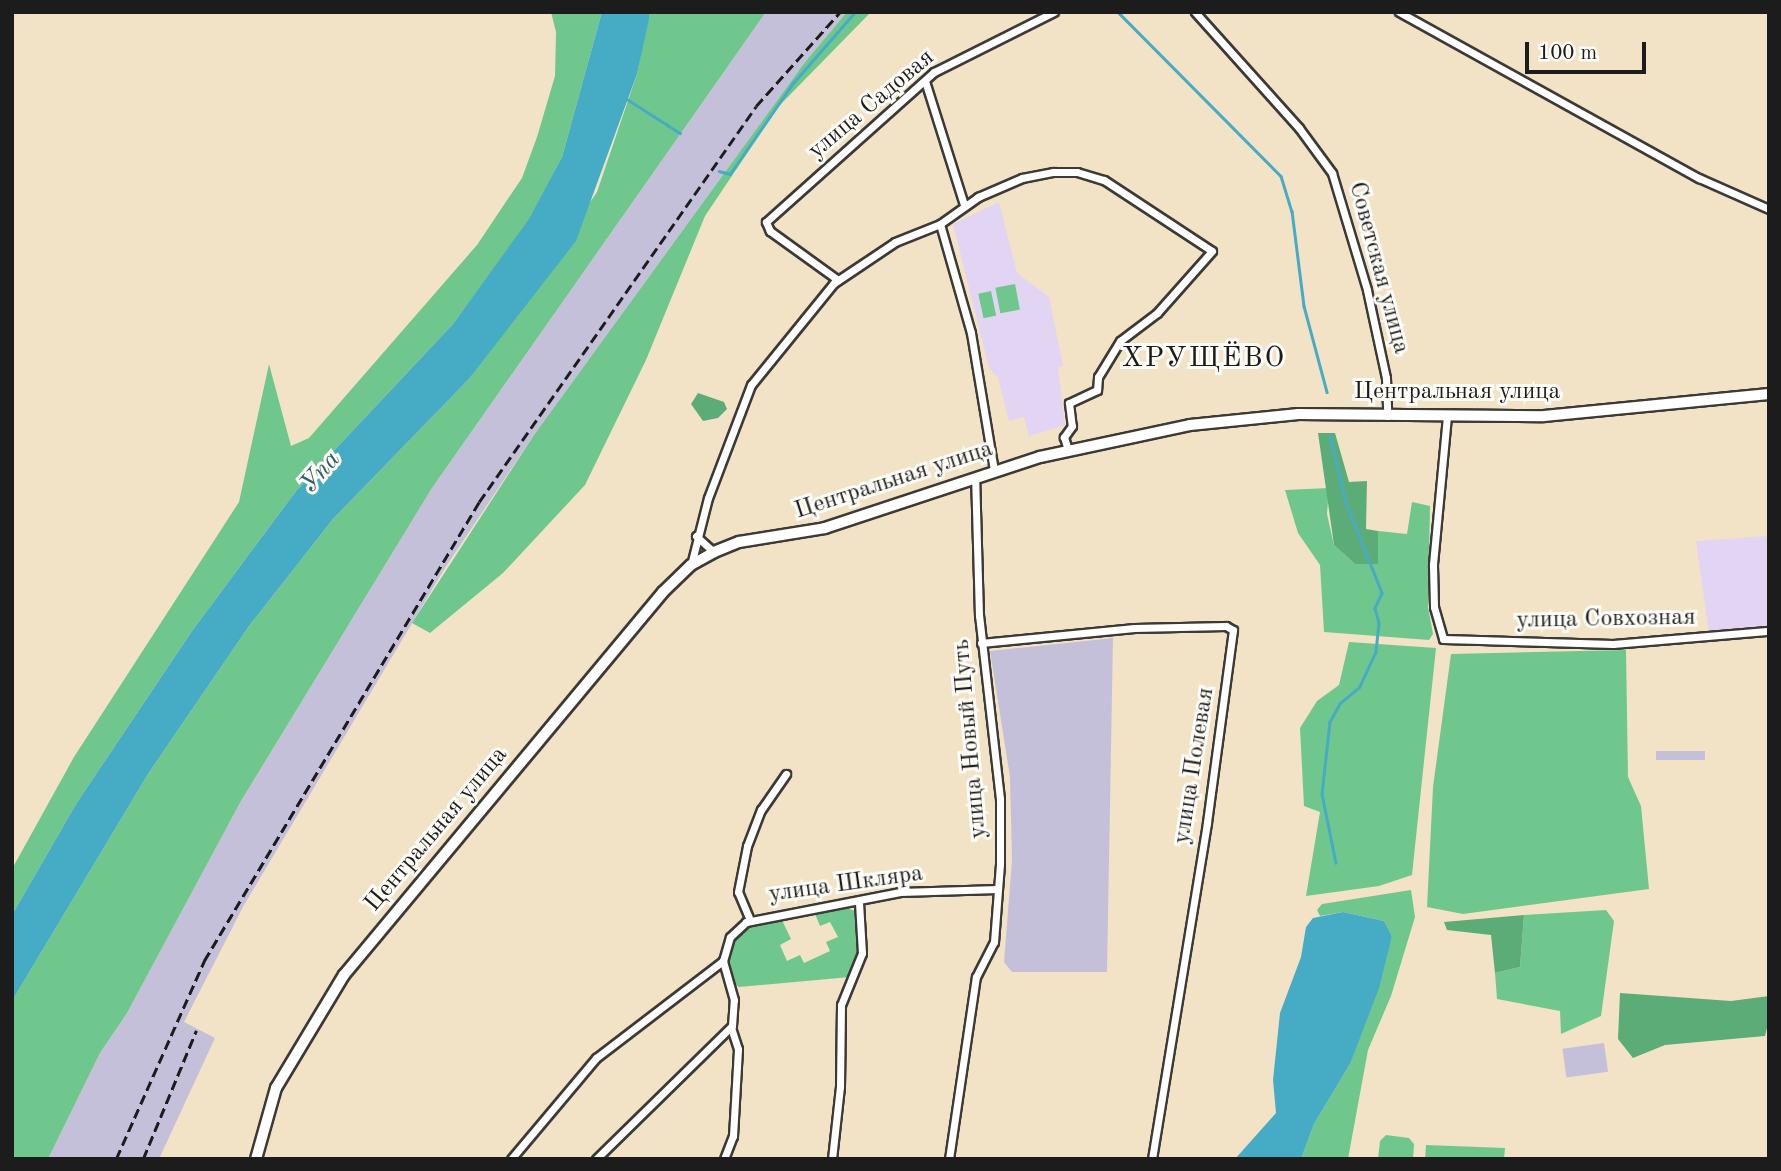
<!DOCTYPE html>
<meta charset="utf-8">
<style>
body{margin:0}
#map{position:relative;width:1781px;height:1171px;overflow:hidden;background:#f2e3c6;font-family:"Old Standard TT",serif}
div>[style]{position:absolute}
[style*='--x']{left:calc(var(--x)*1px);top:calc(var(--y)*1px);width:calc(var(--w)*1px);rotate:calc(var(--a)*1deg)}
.built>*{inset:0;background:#e2d4f3}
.industrial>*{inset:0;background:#c5c0da;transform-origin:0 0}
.green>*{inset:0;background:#70c78d;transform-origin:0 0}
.forest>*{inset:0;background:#5cac78}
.water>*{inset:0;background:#46acc5}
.stream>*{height:2.5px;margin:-1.25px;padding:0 1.25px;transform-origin:1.25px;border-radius:1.25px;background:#46acc5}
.roads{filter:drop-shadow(2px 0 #3c3a36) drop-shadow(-2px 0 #3c3a36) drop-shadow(0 2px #3c3a36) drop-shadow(0 -2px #3c3a36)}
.street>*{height:7px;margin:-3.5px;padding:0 3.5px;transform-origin:3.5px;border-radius:3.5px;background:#fff}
.secondary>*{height:10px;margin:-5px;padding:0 5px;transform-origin:5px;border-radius:5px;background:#fff}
.rail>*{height:2.5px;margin-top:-1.25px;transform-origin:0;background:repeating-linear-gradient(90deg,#1c1c1c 0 10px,transparent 0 15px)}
span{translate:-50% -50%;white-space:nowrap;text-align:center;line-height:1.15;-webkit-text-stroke:6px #fdfcf7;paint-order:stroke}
.street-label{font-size:24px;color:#1c1c1c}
.water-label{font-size:26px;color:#2f5d68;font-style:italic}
.quarter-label{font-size:28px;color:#1c1c1c;letter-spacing:2px}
.frame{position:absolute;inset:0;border:14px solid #1c1c1c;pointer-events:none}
.scale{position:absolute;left:1525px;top:42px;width:121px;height:32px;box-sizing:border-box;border:4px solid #1c1c1c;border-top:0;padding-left:9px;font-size:21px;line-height:24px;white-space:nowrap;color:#1c1c1c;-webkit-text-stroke:5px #fdfcf7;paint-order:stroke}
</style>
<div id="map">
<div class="built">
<i style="clip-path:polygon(999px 202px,1017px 273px,1049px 297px,1063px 366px,1058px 368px,1065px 425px,1029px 436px,1024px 417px,1009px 421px,998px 377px,989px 368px,953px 224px)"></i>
<i style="clip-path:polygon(1769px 536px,1769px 627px,1709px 633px,1696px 541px)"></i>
</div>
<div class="industrial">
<i style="clip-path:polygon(766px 12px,847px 12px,805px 62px,534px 435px,445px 568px,244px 905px,184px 1022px,215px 1038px,159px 1159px,48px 1159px,100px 1053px,127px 1013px,241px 801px,432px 488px)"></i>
<i style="clip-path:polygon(1113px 638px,1107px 972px,1012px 972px,1004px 962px,1012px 860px,1010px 777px,990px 651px)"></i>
<i style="left:1705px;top:751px;width:9px;height:49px;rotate:90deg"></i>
<i style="left:1604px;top:1043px;width:29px;height:42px;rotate:82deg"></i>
</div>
<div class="green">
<i style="clip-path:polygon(551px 12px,602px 12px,562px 157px,530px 219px,453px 324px,296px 491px,192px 631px,76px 804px,12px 915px,12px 869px,74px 757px,239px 502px,269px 364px,291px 446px,309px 438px,477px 245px,522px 178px,537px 137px,555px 76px,556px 32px)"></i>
<i style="clip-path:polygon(649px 12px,766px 12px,432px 488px,241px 801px,127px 1013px,100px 1053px,48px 1159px,12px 1159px,12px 1001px,148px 774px,249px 626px,333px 519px,468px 380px,597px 192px,637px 74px)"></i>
<i style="clip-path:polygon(847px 12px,871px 12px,778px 107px,705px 216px,646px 360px,585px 485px,503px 573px,430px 633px,412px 623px,534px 435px,805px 62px)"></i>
<i style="left:1015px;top:284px;width:26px;height:20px;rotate:79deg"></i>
<i style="left:991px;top:291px;width:25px;height:13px;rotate:78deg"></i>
<i style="clip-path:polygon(1329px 488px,1327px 514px,1334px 545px,1355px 564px,1378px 564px,1378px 531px,1407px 534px,1412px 502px,1430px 506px,1428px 607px,1433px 634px,1429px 640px,1324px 632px,1320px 565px,1298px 533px,1285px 490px)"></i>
<i style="clip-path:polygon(1349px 642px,1436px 648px,1412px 875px,1379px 886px,1306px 896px,1320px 812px,1304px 806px,1300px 728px,1317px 701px,1339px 685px)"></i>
<i style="clip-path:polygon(1626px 650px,1628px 777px,1641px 806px,1649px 889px,1463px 914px,1427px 907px,1433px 787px,1451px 654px)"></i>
<i style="clip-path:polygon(1411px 890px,1415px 917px,1391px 996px,1368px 1050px,1348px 1159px,1301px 1159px,1314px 1124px,1350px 1064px,1392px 936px,1384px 921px,1343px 912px,1320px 916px,1317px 910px,1322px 904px)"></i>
<i style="clip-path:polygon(844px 907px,855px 911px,859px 956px,850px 977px,739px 987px,733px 983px,729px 955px,734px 936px,743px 928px,780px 916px,791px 939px,780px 945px,787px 961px,800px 955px,804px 963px,830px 951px,826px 942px,838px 937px,830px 922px,820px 926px,813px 909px)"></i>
<i style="clip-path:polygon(1606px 910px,1614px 921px,1601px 1016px,1561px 1034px,1560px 1011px,1497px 999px,1495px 973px,1520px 967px,1524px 915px)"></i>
<i style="clip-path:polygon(1386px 1135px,1409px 1138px,1414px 1144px,1413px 1159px,1378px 1159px,1380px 1141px)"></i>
<i style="clip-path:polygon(1426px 1145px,1505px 1148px,1504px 1159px,1425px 1159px)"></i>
</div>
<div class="forest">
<i style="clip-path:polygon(698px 393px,724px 402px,727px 409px,718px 418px,703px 421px,691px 404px)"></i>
<i style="clip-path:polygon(1318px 433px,1335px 433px,1349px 482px,1367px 481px,1366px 529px,1378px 531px,1378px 564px,1355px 564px,1334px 545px)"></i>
<i style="clip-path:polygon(1524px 915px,1520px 967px,1495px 973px,1491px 935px,1447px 930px,1444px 922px)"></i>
<i style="clip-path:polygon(1620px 993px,1731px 1001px,1769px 996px,1769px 1020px,1765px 1036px,1665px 1045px,1633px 1058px,1618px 1039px)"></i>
</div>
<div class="water">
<i style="clip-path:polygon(602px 12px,649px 12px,649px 19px,637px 74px,576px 241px,468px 380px,333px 519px,249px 626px,148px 774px,12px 1001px,12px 915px,76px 804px,192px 631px,296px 491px,453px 324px,529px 219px,562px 157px)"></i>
<i style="clip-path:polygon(1343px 912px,1384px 921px,1392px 936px,1379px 988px,1350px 1064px,1314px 1124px,1301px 1159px,1235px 1159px,1276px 1113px,1273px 1080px,1280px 1013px,1301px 957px,1306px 927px,1313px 918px)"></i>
</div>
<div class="stream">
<i style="--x:1118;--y:12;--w:231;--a:45.2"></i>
<i style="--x:1281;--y:176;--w:37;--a:73"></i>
<i style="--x:1292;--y:211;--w:96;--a:82.8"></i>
<i style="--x:1304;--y:306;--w:89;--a:75"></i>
<i style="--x:627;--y:99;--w:63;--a:32.7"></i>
<i style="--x:719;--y:171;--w:11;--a:15"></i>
<i style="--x:730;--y:174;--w:111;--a:-55.3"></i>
<i style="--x:793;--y:83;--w:94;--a:-48.9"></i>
<i style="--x:1330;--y:435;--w:69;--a:76.6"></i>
<i style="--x:1346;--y:502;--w:98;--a:68.4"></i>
<i style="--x:1382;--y:593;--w:17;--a:115"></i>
<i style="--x:1375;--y:608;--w:16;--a:75"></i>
<i style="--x:1379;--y:623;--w:29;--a:96"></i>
<i style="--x:1376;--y:652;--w:38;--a:115"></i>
<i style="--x:1360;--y:687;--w:26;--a:140"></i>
<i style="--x:1340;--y:704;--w:21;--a:119"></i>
<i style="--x:1330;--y:722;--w:72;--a:96.3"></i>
<i style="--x:1322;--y:794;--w:70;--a:78.5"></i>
</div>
<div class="roads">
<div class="street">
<i style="--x:1195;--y:12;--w:156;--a:48.1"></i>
<i style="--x:1299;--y:128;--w:56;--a:53.7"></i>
<i style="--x:1332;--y:173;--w:122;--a:73.3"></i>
<i style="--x:1367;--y:290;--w:90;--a:77.8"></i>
<i style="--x:1386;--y:378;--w:38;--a:88"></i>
<i style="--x:1399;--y:12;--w:343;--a:29"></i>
<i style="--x:1699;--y:178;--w:77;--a:23.9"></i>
<i style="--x:925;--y:81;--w:130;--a:72.5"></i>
<i style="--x:940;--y:224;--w:113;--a:74.1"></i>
<i style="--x:971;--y:333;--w:139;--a:80.5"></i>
<i style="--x:838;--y:280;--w:84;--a:-144.2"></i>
<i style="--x:770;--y:231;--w:10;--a:-114"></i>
<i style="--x:766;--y:222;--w:225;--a:-41.8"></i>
<i style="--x:934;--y:72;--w:134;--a:-26.6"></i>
<i style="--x:1447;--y:416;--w:150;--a:95.4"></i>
<i style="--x:1433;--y:565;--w:42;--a:88.6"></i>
<i style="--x:1434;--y:607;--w:33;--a:74"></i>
<i style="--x:1443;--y:639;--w:170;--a:1.7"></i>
<i style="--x:1613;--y:644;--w:157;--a:-4.8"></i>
<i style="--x:696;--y:536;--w:24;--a:42"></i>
<i style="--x:691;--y:565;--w:69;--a:-75.8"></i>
<i style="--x:708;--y:498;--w:121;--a:-69.2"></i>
<i style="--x:751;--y:385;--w:132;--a:-50.9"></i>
<i style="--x:834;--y:283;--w:73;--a:-33.9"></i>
<i style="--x:895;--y:242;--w:48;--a:-21.8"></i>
<i style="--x:940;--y:224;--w:47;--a:-35.4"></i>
<i style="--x:978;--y:197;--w:48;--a:-23.4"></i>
<i style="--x:1022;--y:178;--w:32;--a:-11"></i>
<i style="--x:1053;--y:172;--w:24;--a:0"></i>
<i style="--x:1077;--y:172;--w:28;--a:17"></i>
<i style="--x:1104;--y:180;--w:129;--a:33.3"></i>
<i style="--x:1212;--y:251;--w:83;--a:131.6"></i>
<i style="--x:1157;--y:313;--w:46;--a:142.9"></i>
<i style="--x:1120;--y:341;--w:42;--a:121.4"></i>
<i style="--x:1098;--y:377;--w:13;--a:94"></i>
<i style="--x:1097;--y:390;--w:31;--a:155"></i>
<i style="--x:1069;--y:403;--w:23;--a:83"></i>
<i style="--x:1072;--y:426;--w:14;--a:126"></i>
<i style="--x:1064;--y:437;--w:14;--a:73"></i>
<i style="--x:981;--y:643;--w:154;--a:-5.6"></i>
<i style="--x:1134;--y:628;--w:92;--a:-1.2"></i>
<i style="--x:1226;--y:626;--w:8;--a:30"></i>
<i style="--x:1233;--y:630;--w:195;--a:97.7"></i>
<i style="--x:1207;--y:823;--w:340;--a:99.3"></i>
<i style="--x:750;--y:920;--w:30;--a:-113"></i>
<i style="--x:738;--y:892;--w:47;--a:-78.9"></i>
<i style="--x:747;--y:846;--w:39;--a:-69"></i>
<i style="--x:761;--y:810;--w:44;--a:-55.2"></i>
<i style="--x:511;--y:1159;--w:132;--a:-49.9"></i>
<i style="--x:596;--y:1058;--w:160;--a:-37.4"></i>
<i style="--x:723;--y:961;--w:25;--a:-74"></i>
<i style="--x:730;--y:937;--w:22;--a:-43"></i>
<i style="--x:746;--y:922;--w:157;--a:-11"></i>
<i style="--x:900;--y:892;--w:98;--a:-1.8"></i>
<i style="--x:596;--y:1159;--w:190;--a:-44.4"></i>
<i style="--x:732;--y:1026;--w:26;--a:-86"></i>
<i style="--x:734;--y:1000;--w:41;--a:-105.8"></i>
<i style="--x:724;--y:1159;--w:25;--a:-69"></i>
<i style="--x:733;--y:1136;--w:87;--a:-86.7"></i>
<i style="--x:738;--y:1049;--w:22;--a:-108"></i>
<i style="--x:832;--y:1159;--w:72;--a:-83.7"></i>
<i style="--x:840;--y:1087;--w:82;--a:-89.3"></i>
<i style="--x:841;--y:1005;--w:56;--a:-68"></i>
<i style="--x:862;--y:953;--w:51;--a:-93.4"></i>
<i style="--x:949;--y:1159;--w:184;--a:-81.6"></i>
<i style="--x:976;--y:977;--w:39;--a:-63"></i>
<i style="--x:994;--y:942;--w:78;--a:-85.6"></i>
<i style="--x:1000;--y:864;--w:65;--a:-90"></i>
<i style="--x:1000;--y:799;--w:184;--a:-96.5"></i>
<i style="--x:979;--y:616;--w:139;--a:-91.6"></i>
</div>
<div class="secondary">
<i style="--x:256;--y:1159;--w:74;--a:-74.3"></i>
<i style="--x:276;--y:1088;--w:132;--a:-59"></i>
<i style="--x:344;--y:975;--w:498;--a:-50.2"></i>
<i style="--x:663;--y:592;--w:39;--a:-44"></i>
<i style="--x:691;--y:565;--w:26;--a:-29"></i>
<i style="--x:714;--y:552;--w:27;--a:-22"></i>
<i style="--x:739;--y:542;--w:87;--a:-9.2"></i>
<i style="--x:825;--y:528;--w:226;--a:-18.3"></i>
<i style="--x:1040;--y:457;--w:153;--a:-12"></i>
<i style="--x:1190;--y:425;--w:109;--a:-5.8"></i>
<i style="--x:1298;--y:414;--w:246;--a:0.5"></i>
<i style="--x:1544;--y:416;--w:226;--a:-5.6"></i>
</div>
</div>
<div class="rail">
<i style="--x:116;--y:1159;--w:217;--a:-66"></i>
<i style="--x:204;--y:961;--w:535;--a:-59.07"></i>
<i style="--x:479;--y:502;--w:483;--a:-55"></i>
<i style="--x:756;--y:106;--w:126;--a:-48.2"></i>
<i style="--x:143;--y:1159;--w:139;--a:-67.5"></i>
</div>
<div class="street-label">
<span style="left:872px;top:105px;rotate:-40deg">улица Садовая</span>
<span style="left:1378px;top:268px;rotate:75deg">Советская улица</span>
<span style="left:1457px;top:393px">Центральная улица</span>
<span style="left:894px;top:481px;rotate:-18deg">Центральная улица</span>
<span style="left:1606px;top:620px;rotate:-1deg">улица Совхозная</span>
<span style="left:971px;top:739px;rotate:-95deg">улица Новый Путь</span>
<span style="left:1195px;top:766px;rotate:-81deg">улица Полевая</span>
<span style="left:437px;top:830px;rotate:-50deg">Центральная улица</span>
<span style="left:846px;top:885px;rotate:-8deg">улица Шкляра</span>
</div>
<div class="water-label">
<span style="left:321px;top:473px;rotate:-49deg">Упа</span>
</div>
<div class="quarter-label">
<span style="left:1204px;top:359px">ХРУЩЁВО</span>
</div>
<div class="frame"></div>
<div class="scale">100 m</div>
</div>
